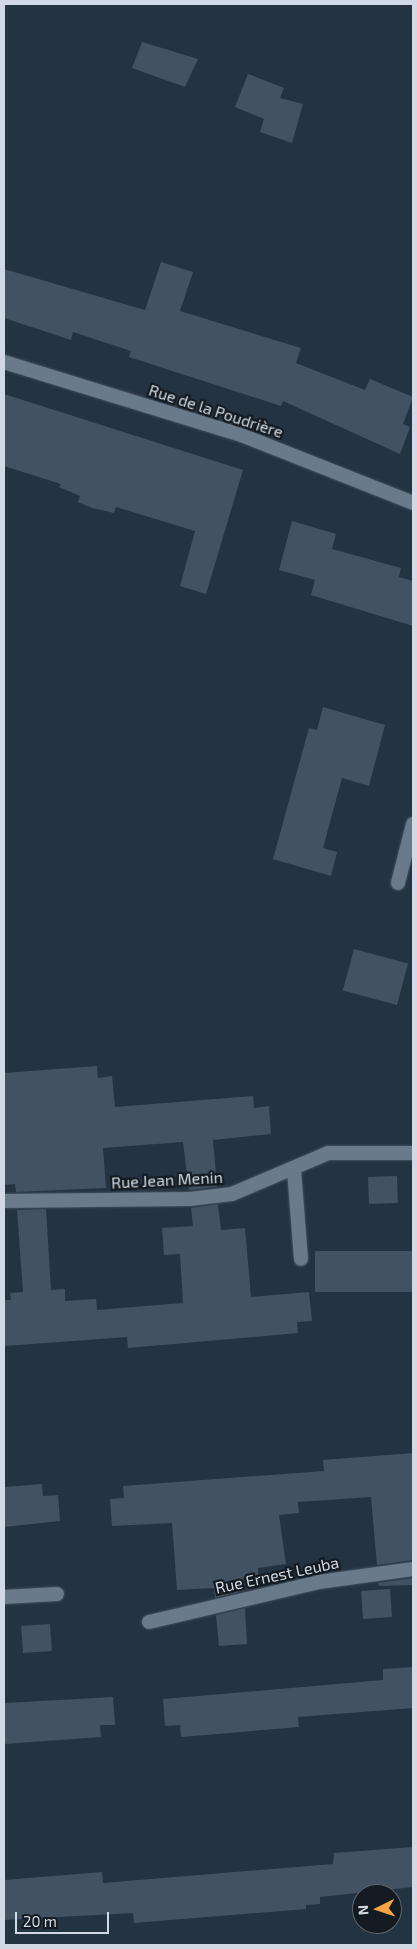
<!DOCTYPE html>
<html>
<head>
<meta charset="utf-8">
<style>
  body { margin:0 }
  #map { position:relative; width:417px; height:1949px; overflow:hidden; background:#243342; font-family:"Exo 2",sans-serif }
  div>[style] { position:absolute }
  .building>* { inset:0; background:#425262; transform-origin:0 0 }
  .roads { filter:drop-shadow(0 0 1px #44505d) drop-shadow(0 0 1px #44505d) }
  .minor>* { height:14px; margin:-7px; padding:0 7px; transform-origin:7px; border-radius:7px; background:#697a8b }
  span { translate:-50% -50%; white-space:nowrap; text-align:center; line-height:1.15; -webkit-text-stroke:4.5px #131a21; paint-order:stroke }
  .street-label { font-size:16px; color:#d1dae4 }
  .frame { position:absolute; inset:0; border:5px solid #d1dae4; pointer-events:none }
  .north { position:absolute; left:352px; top:1884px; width:50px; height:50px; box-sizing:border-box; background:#131a21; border:1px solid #5f676f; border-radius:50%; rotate:266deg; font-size:14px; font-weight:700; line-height:20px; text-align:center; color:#d1dae4 }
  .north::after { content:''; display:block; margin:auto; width:18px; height:22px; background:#f5a345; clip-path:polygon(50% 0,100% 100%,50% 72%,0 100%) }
  .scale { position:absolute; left:15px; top:1912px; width:94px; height:22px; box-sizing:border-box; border:2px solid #d1dae4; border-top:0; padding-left:6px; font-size:15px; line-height:18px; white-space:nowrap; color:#d1dae4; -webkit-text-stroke:4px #131a21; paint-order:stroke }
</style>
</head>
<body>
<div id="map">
  <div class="building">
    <i style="clip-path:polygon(142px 42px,198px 59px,185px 87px,132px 68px)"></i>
    <i style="clip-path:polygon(248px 74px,284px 88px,280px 98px,303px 104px,292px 143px,260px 132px,264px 119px,235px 107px)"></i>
    <i style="clip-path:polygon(161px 262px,193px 272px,180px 311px,301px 348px,296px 363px,365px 390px,370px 379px,413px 397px,403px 424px,410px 427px,400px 454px,283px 401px,281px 406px,129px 357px,131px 351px,73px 332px,71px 340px,4px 318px,4px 269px,145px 310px)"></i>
    <i style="clip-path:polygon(4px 394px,243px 470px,206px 594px,180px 586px,195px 531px,116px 507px,114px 513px,92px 508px,78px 502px,80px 496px,59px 487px,61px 484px,4px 466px)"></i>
    <i style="clip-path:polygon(292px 521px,336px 534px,332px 549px,401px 568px,399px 577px,413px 581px,413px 626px,311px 595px,315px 580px,279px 570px)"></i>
    <i style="clip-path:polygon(323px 707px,385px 725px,369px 786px,342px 778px,323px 848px,337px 852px,331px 876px,273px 859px,309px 728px,317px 730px)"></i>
    <i style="left:354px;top:949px;width:56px;height:43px;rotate:15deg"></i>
    <i style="clip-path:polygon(97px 1066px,98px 1078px,112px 1076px,115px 1107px,253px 1096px,254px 1108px,269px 1106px,271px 1134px,213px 1140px,217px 1187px,189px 1190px,183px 1142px,103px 1148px,106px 1188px,16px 1192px,15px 1184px,4px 1185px,4px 1073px)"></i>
    <i style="left:397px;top:1176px;width:27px;height:29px;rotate:88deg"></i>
    <i style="clip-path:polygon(218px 1204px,221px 1230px,245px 1228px,251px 1297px,309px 1292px,312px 1321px,297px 1322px,298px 1333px,128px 1348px,127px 1337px,4px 1346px,4px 1300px,11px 1300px,10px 1293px,23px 1292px,17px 1210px,46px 1209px,51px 1290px,65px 1289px,65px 1301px,96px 1299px,97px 1310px,183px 1303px,180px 1254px,164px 1255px,162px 1228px,193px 1226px,191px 1208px)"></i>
    <i style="left:413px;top:1251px;width:41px;height:98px;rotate:90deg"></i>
    <i style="clip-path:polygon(413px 1453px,413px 1560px,377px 1565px,371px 1497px,298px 1502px,299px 1513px,279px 1515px,286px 1564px,258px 1568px,258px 1577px,243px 1578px,244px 1591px,215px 1598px,214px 1588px,177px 1590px,172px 1523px,112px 1526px,110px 1499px,124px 1498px,123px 1486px,324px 1471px,323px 1460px)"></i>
    <i style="clip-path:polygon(42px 1484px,43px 1496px,58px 1495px,60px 1521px,4px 1527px,4px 1487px)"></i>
    <i style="clip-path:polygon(413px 1578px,413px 1585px,379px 1586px,378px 1583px)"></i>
    <i style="left:390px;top:1589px;width:28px;height:29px;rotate:86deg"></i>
    <i style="clip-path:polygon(245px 1608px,247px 1644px,219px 1646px,216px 1615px)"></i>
    <i style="left:50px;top:1624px;width:27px;height:29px;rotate:86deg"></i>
    <i style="clip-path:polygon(413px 1667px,413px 1708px,298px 1717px,299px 1727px,181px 1737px,180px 1725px,165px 1726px,163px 1699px,383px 1680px,383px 1669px)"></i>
    <i style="clip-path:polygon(113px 1697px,115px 1725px,100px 1725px,101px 1737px,4px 1744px,4px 1703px)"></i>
    <i style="clip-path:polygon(413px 1847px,413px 1887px,320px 1897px,320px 1904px,306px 1905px,306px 1909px,134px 1923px,133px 1913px,4px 1920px,4px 1880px,102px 1872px,103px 1883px,333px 1864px,334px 1853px)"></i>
  </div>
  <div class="roads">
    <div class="minor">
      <i style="left:4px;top:362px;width:251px;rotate:17.1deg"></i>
      <i style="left:244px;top:436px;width:182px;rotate:21.6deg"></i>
      <i style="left:398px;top:883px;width:61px;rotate:-75.7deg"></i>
      <i style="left:294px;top:1170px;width:89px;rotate:85.5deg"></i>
      <i style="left:4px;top:1201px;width:186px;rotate:-0.6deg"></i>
      <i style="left:190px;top:1199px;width:42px;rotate:-6.8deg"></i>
      <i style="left:232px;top:1194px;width:104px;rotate:-23.1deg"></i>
      <i style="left:328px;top:1153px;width:85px"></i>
      <i style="left:4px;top:1597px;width:53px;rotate:-3.2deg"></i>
      <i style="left:149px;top:1622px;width:175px;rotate:-13.2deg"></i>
      <i style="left:319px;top:1582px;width:95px;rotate:-7.9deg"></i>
    </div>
  </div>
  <div class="street-label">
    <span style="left:216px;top:411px;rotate:18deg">Rue de la Poudrière</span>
    <span style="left:167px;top:1180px;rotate:-3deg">Rue Jean Menin</span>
    <span style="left:277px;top:1575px;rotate:-12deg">Rue Ernest Leuba</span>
  </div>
  <div class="frame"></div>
  <div class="north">N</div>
  <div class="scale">20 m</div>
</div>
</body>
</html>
